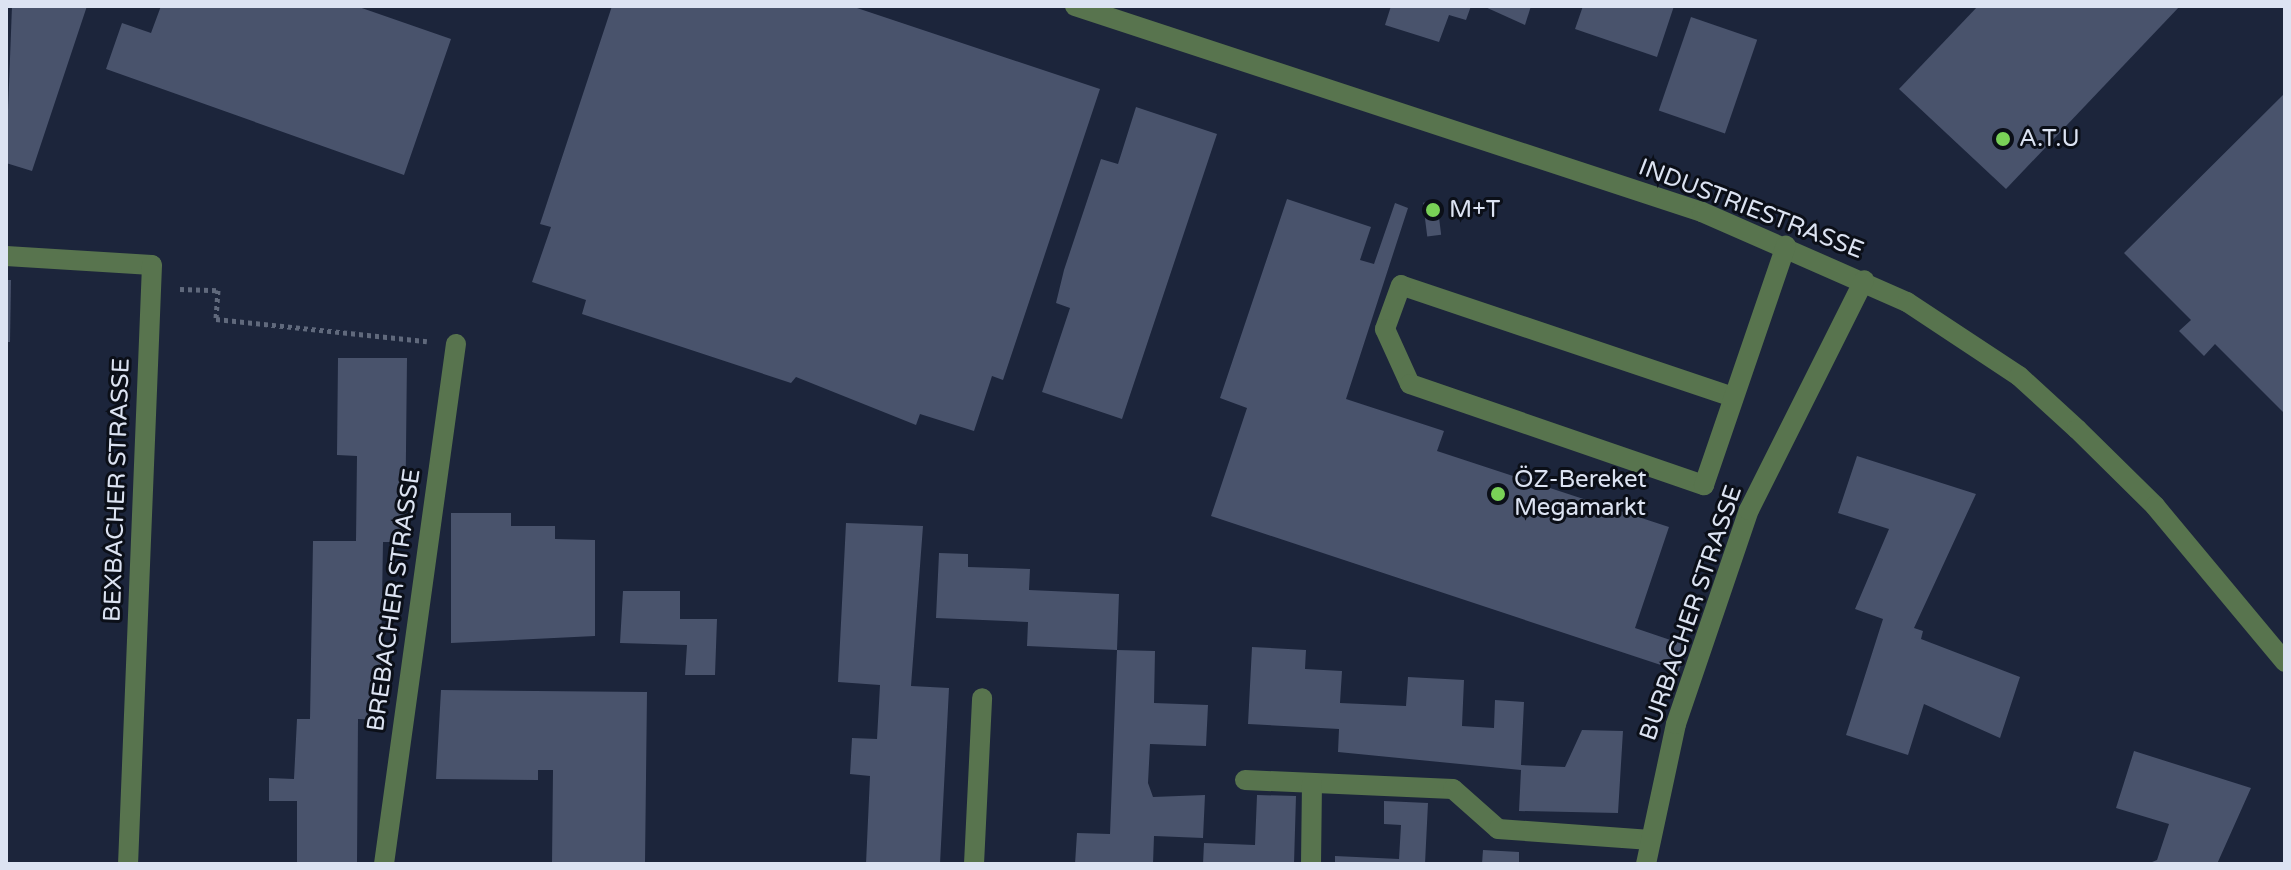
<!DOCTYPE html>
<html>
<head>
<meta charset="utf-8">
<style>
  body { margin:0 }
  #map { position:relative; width:2291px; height:870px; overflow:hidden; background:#1c253b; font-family:"Varela Round",sans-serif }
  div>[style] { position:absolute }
  .building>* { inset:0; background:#49536c; transform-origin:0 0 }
  .path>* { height:5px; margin-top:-2.5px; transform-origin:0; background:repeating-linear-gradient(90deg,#60697c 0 4px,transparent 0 8px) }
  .minor>* { height:20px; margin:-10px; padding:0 10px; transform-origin:10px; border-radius:10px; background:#58744e }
  .dots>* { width:22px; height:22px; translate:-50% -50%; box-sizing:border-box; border:4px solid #0b0f18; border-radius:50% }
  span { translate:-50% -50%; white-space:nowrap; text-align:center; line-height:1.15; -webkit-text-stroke:6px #0b0f18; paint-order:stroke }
  .poi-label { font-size:24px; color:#dce3f2 }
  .left { translate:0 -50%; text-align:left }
  .street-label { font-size:24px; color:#dce3f2 }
  .frame { position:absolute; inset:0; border:8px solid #dce3f2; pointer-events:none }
</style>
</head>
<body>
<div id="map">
  <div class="building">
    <i style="clip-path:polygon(12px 6px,87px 6px,32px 171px,6px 163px)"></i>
    <i style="clip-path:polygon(161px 6px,356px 6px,451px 39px,404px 175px,106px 69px,122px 23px,151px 33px)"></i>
    <i style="clip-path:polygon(612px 6px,851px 6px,1100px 89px,1003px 380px,992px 376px,974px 431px,920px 414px,916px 425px,796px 377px,791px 383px,582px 314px,586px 300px,532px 282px,551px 227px,540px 224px)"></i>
    <i style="clip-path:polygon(1391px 6px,1471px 6px,1466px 20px,1449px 15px,1439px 42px,1385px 25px)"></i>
    <i style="clip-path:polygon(1483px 6px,1531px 6px,1525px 25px)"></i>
    <i style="clip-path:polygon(1583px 6px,1674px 6px,1657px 57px,1575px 29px)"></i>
    <i style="clip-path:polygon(1978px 6px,2180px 6px,2006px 189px,1899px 89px)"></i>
    <i style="left:1691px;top:17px;width:70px;height:99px;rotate:19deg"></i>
    <i style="clip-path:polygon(2285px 93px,2285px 414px,2215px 344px,2204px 356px,2179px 331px,2191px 320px,2124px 253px)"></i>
    <i style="clip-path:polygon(1136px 107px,1217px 134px,1122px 419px,1042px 392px,1070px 308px,1056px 303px,1064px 270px,1101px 159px,1118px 164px)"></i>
    <i style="clip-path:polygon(1287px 199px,1371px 227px,1360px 260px,1374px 264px,1395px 203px,1408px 208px,1346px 399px,1444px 431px,1437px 451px,1669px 527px,1635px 628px,1688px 646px,1679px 671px,1211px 516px,1247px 408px,1220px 398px)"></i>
    <i style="left:1437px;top:201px;width:34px;height:14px;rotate:83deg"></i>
    <i style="clip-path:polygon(6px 280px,11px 280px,10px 342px,6px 342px)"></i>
    <i style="clip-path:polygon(338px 358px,407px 358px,405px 542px,383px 542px,380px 720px,358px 719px,357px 864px,297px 864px,297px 801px,269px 801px,269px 778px,294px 779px,297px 719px,310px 719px,313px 541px,356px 541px,357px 456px,337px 455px)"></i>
    <i style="clip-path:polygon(1857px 456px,1976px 494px,1914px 628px,1923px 631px,1921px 639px,2020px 677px,2000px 738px,1924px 704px,1908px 755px,1846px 735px,1883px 619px,1855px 609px,1889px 529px,1838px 513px)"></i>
    <i style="clip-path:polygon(451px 513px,511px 513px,511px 526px,555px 526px,555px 539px,595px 540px,595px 636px,451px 643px)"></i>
    <i style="clip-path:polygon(846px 523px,923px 526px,911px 686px,949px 688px,940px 864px,866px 864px,870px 776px,850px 774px,852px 738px,877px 739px,880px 685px,838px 682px)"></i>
    <i style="clip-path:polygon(939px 553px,968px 554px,968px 567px,1030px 569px,1029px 590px,1119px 594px,1117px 650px,1027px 646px,1028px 622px,936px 618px)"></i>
    <i style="clip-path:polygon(623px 591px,680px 591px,680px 619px,717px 619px,715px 675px,685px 675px,687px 645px,620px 643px)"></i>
    <i style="clip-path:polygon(1252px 647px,1306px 650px,1305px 669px,1342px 671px,1340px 703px,1406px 706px,1408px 677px,1464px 680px,1462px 726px,1494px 728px,1495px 700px,1524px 702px,1521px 765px,1565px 767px,1582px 730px,1623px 731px,1618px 813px,1519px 811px,1521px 770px,1338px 752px,1339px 729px,1248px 724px)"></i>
    <i style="clip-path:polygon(1117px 650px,1155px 651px,1154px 703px,1208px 705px,1206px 746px,1150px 744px,1148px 783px,1153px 797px,1205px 795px,1203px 838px,1154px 836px,1153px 864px,1075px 864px,1077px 833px,1110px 834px)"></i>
    <i style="clip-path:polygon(441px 690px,647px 692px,645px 864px,552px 864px,553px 770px,538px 770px,538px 780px,436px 779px)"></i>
    <i style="clip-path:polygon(2134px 751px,2251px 788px,2217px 864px,2147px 864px,2157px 860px,2169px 824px,2116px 808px)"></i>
    <i style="clip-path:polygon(1257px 795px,1296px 796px,1294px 864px,1203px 864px,1204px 843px,1255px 845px)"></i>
    <i style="clip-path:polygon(1384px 801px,1428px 803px,1425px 864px,1335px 864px,1335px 856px,1399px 859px,1401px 825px,1384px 824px)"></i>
    <i style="clip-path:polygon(1483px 850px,1519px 852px,1519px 864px,1482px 864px)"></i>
  </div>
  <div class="path">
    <i style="left:180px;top:289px;width:38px;rotate:2deg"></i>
    <i style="left:218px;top:290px;width:29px;rotate:94deg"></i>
    <i style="left:216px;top:319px;width:212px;rotate:6deg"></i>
  </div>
  <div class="minor">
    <i style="left:1075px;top:6px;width:660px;rotate:18.19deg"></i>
    <i style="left:1702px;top:212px;width:224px;rotate:23.7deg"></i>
    <i style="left:1907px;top:302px;width:134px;rotate:33.5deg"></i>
    <i style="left:2019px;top:376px;width:79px;rotate:42.4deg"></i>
    <i style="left:2077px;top:429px;width:110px;rotate:44.6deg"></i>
    <i style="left:2155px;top:506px;width:203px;rotate:50.2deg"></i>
    <i style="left:6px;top:256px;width:146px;rotate:3.5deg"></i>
    <i style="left:152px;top:265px;width:599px;rotate:92.29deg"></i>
    <i style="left:1733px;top:397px;width:350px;rotate:-161.4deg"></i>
    <i style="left:1401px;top:285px;width:47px;rotate:110deg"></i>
    <i style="left:1385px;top:329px;width:60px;rotate:65.6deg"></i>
    <i style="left:1410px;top:384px;width:311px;rotate:19deg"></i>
    <i style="left:1704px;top:485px;width:253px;rotate:-71.1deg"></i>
    <i style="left:1245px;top:780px;width:208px;rotate:2.5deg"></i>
    <i style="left:1453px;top:789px;width:60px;rotate:41.6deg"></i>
    <i style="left:1498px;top:829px;width:153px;rotate:4.1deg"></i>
    <i style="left:384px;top:864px;width:525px;rotate:-82.12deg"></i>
    <i style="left:974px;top:864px;width:166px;rotate:-87.2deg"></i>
    <i style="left:1311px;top:864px;width:80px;rotate:-89.3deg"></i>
    <i style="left:1646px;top:864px;width:143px;rotate:-77.9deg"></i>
    <i style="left:1676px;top:724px;width:226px;rotate:-71.2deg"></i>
    <i style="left:1749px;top:510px;width:257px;rotate:-63.4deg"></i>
  </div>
  <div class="dots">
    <i style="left:2003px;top:139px;background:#79d157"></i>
    <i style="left:1433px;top:210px;background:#79d157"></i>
    <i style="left:1498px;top:494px;background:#79d157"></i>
  </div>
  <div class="poi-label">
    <span class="left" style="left:2019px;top:139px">A.T.U</span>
    <span class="left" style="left:1449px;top:210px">M+T</span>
    <span class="left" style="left:1514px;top:494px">ÖZ-Bereket<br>Megamarkt</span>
  </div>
  <div class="street-label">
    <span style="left:1751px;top:209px;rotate:21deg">INDUSTRIESTRASSE</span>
    <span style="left:117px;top:490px;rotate:-88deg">BEXBACHER STRASSE</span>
    <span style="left:394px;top:600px;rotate:-82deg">BREBACHER STRASSE</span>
    <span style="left:1691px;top:613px;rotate:-71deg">BURBACHER STRASSE</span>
  </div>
  <div class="frame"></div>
</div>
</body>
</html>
